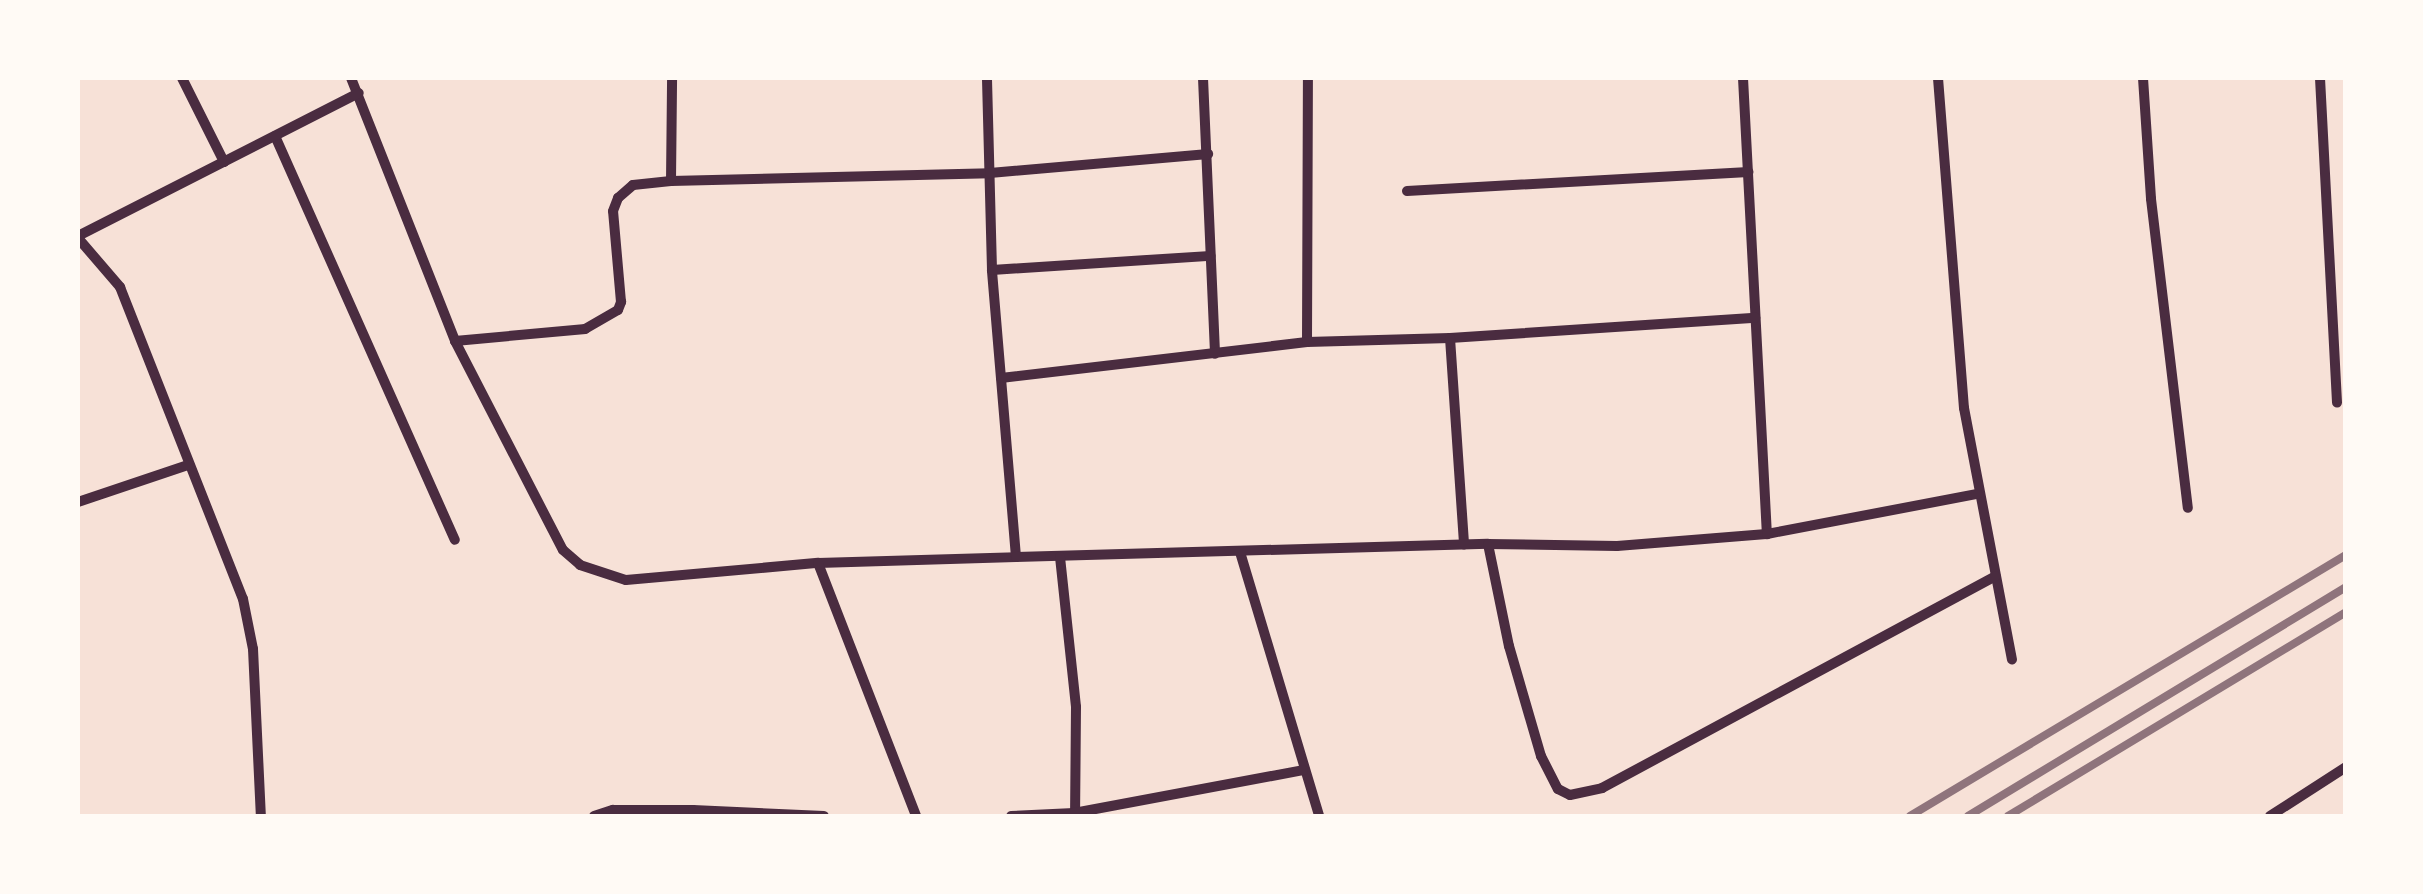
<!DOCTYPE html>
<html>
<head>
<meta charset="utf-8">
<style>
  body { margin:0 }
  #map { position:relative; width:2423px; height:894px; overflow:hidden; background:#f7e1d7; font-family:"Golos Text",sans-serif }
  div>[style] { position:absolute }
  .minor>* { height:10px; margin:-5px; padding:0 5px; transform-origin:5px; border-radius:5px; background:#4a2c40 }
  .rail>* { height:8px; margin:-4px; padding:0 4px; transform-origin:4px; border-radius:4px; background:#8f747c }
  span { translate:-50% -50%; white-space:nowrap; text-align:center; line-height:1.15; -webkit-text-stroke:10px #fffaf5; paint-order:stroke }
  .frame { position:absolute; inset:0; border:80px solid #fffaf5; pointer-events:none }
</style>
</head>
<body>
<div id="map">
  <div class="minor">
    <i style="left:182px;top:78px;width:94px;rotate:63.4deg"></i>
    <i style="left:351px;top:78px;width:283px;rotate:68.4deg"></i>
    <i style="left:455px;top:341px;width:235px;rotate:62.7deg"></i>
    <i style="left:563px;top:550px;width:23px;rotate:41deg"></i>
    <i style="left:580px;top:565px;width:48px;rotate:18.1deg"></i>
    <i style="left:626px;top:580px;width:193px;rotate:-5.1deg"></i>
    <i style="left:818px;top:563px;width:198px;rotate:-1.7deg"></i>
    <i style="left:1016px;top:557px;width:288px;rotate:-94.8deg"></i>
    <i style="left:992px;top:270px;width:192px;rotate:-91.5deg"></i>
    <i style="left:1203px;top:78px;width:276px;rotate:87.5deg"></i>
    <i style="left:1743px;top:78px;width:457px;rotate:87deg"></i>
    <i style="left:1938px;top:78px;width:331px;rotate:85.5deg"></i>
    <i style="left:1964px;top:408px;width:256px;rotate:79.2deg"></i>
    <i style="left:2143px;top:78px;width:121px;rotate:86.2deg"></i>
    <i style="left:2151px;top:199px;width:311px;rotate:83.2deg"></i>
    <i style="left:2320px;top:78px;width:325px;rotate:87deg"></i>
    <i style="left:275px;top:136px;width:442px;rotate:66deg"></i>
    <i style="left:671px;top:181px;width:319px;rotate:-1.4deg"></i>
    <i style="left:990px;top:173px;width:219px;rotate:-5deg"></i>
    <i style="left:1407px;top:191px;width:342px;rotate:-3.2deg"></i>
    <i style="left:78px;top:236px;width:315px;rotate:-27deg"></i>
    <i style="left:78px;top:238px;width:65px;rotate:49.4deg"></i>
    <i style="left:120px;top:287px;width:335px;rotate:68.5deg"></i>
    <i style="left:243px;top:599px;width:51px;rotate:78.7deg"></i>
    <i style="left:253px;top:649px;width:167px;rotate:87.3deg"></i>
    <i style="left:992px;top:270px;width:219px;rotate:-3.7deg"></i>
    <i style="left:1450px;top:338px;width:306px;rotate:-3.8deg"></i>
    <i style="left:455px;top:341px;width:131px;rotate:-5.3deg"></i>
    <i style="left:585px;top:329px;width:38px;rotate:-30deg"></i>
    <i style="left:618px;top:310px;width:9px;rotate:-69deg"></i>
    <i style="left:621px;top:302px;width:91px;rotate:-95deg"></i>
    <i style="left:613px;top:211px;width:14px;rotate:-69deg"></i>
    <i style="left:618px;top:198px;width:20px;rotate:-41deg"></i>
    <i style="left:633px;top:185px;width:38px;rotate:-6deg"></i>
    <i style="left:671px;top:181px;width:103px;rotate:-89.4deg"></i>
    <i style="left:1307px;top:342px;width:264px;rotate:-89.8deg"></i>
    <i style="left:1001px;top:378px;width:308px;rotate:-6.7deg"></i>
    <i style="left:1307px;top:342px;width:143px;rotate:-1.6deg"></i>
    <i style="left:1450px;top:338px;width:207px;rotate:86.1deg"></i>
    <i style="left:78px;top:502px;width:116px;rotate:-18.6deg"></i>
    <i style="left:1488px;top:544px;width:104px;rotate:78.4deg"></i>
    <i style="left:1509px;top:646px;width:115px;rotate:73.8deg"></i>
    <i style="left:1541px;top:756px;width:37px;rotate:63deg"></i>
    <i style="left:1558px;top:789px;width:13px;rotate:27deg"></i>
    <i style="left:1570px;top:795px;width:33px;rotate:-12deg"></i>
    <i style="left:1602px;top:788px;width:447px;rotate:-28.3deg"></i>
    <i style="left:1240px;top:552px;width:276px;rotate:73.3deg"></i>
    <i style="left:1016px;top:557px;width:472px;rotate:-1.6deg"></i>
    <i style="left:1488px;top:544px;width:129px;rotate:0.9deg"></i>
    <i style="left:1617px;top:546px;width:150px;rotate:-4.6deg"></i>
    <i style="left:1767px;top:534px;width:214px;rotate:-10.8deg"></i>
    <i style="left:1060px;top:557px;width:151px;rotate:83.9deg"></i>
    <i style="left:1076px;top:707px;width:109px;rotate:90.5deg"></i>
    <i style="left:818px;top:563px;width:271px;rotate:68.8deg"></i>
    <i style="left:594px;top:816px;width:20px;rotate:-18deg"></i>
    <i style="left:613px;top:810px;width:80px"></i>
    <i style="left:693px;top:810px;width:131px;rotate:2.6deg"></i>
    <i style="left:1011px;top:816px;width:63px;rotate:-2.7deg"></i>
    <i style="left:1074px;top:813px;width:233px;rotate:-10.6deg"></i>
    <i style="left:2270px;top:816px;width:90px;rotate:-32.8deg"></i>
  </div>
  <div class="rail">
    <i style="left:1910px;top:816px;width:508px;rotate:-30.91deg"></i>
    <i style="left:1968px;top:816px;width:442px;rotate:-31.2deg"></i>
    <i style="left:2008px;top:816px;width:395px;rotate:-31.1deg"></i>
  </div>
  <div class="frame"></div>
</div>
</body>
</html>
